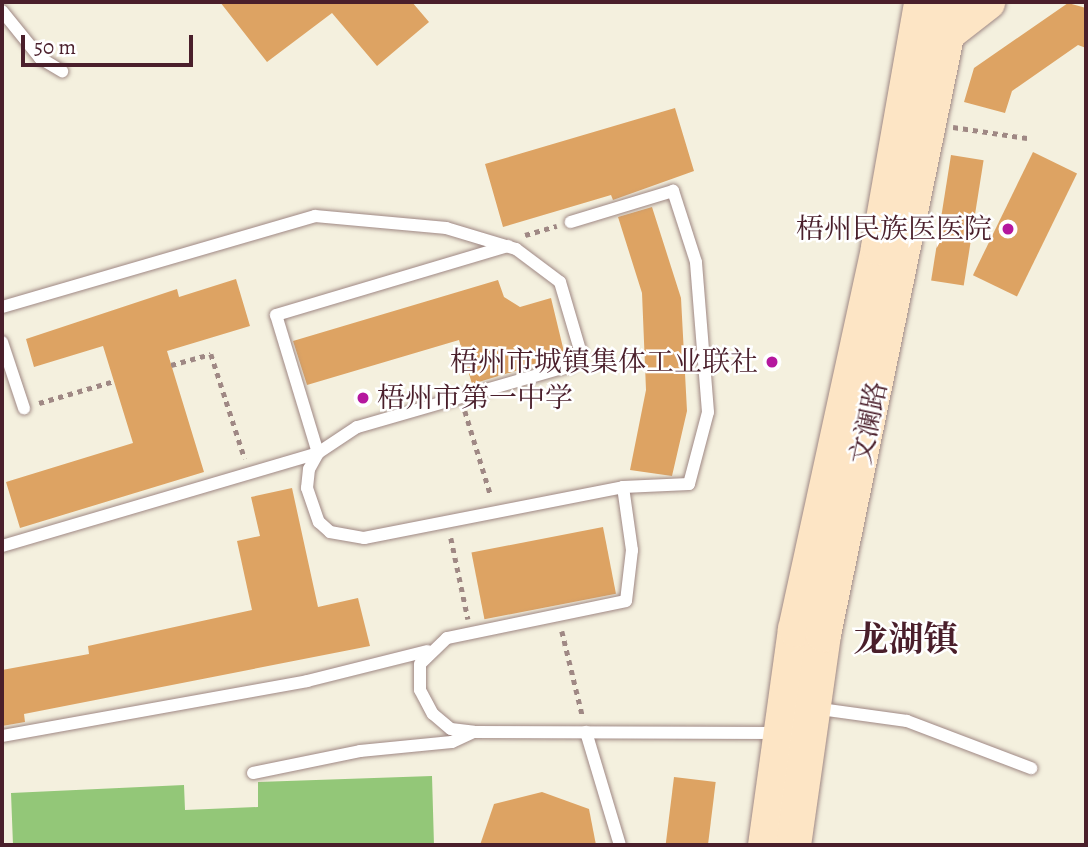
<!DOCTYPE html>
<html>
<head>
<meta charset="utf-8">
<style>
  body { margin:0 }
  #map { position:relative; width:1088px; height:847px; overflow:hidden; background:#f4f0de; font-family:Alegreya,"Noto Serif SC",serif }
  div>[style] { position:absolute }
  .green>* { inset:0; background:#93c778 }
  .building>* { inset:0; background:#dda363; transform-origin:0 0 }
  .path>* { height:4.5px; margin-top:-2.25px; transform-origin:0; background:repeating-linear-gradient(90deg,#9f8884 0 5px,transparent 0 10px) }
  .roads { filter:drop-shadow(0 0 2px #9f8884) drop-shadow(0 0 2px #9f8884) }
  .lane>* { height:12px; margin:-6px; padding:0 6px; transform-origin:6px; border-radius:6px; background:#fff }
  .secondary>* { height:35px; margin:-17.5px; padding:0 17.5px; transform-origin:17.5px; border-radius:17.5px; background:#fde5c5 }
  .dots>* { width:19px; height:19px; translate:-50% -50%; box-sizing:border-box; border:4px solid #fff; border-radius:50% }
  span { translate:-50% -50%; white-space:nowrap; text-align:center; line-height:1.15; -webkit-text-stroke:5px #fff; paint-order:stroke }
  .poi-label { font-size:28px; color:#4a1f2b }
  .right { translate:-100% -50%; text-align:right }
  .left { translate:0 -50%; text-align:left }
  .street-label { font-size:28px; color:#4a1f2b }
  .district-label { font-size:35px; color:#4a1f2b; font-weight:700 }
  .frame { position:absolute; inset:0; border:4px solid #4a1f2b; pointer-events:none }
  .scale { position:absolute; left:21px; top:35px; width:172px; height:32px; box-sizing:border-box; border:4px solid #4a1f2b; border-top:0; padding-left:9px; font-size:21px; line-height:24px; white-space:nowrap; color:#4a1f2b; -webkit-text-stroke:5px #fff; paint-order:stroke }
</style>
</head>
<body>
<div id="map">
  <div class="green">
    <i style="clip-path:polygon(432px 776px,434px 845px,13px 845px,11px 793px,184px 785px,185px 810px,258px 807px,258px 782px)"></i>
  </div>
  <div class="building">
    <i style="clip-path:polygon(220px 2px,412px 2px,429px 22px,377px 66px,332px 13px,267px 62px)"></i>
    <i style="clip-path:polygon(1068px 3px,1086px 8px,1086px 48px,1078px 45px,1012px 91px,1005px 113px,964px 102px,974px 68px)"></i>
    <i style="clip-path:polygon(675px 108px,694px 171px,613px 200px,611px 195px,503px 227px,485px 164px)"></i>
    <i style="left:1033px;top:152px;width:49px;height:137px;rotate:26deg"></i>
    <i style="left:951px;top:155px;width:33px;height:127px;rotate:9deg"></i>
    <i style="clip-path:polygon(652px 207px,681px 298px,687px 411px,672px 476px,630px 470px,646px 390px,642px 293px,618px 217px)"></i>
    <i style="clip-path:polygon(236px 279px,250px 326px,167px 351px,204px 472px,20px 528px,6px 482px,133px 443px,103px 346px,34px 367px,26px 339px,177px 289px,179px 297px)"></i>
    <i style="clip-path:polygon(498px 280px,504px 297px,520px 307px,551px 298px,565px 356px,472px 384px,459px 340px,307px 385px,293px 341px)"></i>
    <i style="clip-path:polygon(292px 488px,318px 607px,358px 598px,370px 646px,24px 714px,25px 722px,2px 726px,2px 670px,89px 654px,88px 646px,252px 610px,237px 541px,260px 536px,251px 497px)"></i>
    <i style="left:603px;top:527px;width:68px;height:134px;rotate:79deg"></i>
    <i style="left:674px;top:777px;width:42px;height:68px;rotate:7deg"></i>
    <i style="clip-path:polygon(542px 792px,589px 809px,596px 845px,480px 845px,494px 804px)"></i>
  </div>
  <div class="path">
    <i style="left:953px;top:127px;width:75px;rotate:8.5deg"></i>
    <i style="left:525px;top:235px;width:33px;rotate:-16deg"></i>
    <i style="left:171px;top:365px;width:41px;rotate:-15.4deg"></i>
    <i style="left:211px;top:354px;width:110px;rotate:72.1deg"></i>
    <i style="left:39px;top:403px;width:78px;rotate:-16.3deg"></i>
    <i style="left:465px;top:411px;width:89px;rotate:73deg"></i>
    <i style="left:451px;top:538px;width:83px;rotate:78.1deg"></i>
    <i style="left:562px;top:631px;width:89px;rotate:76.4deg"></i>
  </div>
  <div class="roads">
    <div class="lane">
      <i style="left:2px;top:11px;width:60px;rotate:51deg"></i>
      <i style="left:40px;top:58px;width:26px;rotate:31deg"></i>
      <i style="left:2px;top:307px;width:326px;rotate:-16.2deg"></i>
      <i style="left:315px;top:216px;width:132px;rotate:5.2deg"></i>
      <i style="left:446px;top:228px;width:73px;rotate:16.7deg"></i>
      <i style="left:516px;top:249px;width:55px;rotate:36.9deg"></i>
      <i style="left:560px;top:282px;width:71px;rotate:73.6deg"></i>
      <i style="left:580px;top:350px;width:19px;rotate:125deg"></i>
      <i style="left:569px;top:366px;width:221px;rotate:163.9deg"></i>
      <i style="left:357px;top:427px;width:47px;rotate:146.3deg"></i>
      <i style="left:318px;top:453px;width:18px;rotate:119deg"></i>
      <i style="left:309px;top:469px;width:19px;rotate:96deg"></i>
      <i style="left:307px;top:488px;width:36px;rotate:71deg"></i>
      <i style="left:319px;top:522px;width:15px;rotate:42deg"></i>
      <i style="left:330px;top:532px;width:35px;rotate:10deg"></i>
      <i style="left:364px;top:538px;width:264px;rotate:-11.1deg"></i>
      <i style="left:623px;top:487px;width:66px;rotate:-2.6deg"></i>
      <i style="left:689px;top:484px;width:74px;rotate:-75.2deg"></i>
      <i style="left:708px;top:412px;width:150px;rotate:-94.6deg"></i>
      <i style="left:696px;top:262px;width:75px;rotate:-107.9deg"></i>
      <i style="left:673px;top:191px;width:107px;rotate:163.1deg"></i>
      <i style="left:2px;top:342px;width:70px;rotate:71.6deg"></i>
      <i style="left:623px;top:487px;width:64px;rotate:81.9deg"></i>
      <i style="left:632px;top:550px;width:51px;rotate:96.7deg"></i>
      <i style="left:626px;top:601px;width:183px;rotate:168.3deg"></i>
      <i style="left:447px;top:638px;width:37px;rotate:136deg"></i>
      <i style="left:420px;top:664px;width:26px;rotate:90deg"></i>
      <i style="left:420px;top:690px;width:27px;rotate:62deg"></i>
      <i style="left:433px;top:714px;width:23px;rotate:40deg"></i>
      <i style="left:451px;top:729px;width:23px;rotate:7deg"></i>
      <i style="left:474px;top:732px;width:303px;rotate:0.2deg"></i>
      <i style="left:2px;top:546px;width:329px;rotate:-16.4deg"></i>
      <i style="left:318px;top:453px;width:144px;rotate:-106.9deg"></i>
      <i style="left:276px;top:315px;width:242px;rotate:-16.6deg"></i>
      <i style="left:813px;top:708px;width:95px;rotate:7.9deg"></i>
      <i style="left:907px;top:721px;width:133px;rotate:20.8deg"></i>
      <i style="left:586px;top:732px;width:118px;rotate:73.3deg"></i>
      <i style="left:2px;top:736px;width:310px;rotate:-10.2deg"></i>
      <i style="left:307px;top:681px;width:124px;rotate:-14deg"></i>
      <i style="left:253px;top:773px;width:109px;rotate:-11.6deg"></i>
      <i style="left:360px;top:751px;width:92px;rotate:-5.6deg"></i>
      <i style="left:452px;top:742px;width:23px;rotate:-25deg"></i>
    </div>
    <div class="secondary">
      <i style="left:951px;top:30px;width:46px;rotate:-37.9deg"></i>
      <i style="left:765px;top:845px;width:218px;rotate:-82.1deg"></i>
      <i style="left:795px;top:629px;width:391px;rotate:-77.7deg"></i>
      <i style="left:878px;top:247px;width:249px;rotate:-80deg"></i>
      <i style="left:793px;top:845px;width:213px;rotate:-81.9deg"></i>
      <i style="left:823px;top:634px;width:645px;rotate:-78.38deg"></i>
    </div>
  </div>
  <div class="dots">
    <i style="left:1008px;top:229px;background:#b5179e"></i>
    <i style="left:772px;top:362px;background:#b5179e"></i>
    <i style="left:363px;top:398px;background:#b5179e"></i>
  </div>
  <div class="poi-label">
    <span class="right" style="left:992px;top:229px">梧州民族医医院</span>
    <span class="right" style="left:758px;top:362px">梧州市城镇集体工业联社</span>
    <span class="left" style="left:377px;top:398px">梧州市第一中学</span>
  </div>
  <div class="street-label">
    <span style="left:869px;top:423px;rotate:-78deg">文澜路</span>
  </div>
  <div class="district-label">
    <span style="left:906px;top:639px">龙湖镇</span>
  </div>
  <div class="frame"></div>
  <div class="scale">50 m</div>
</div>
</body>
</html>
